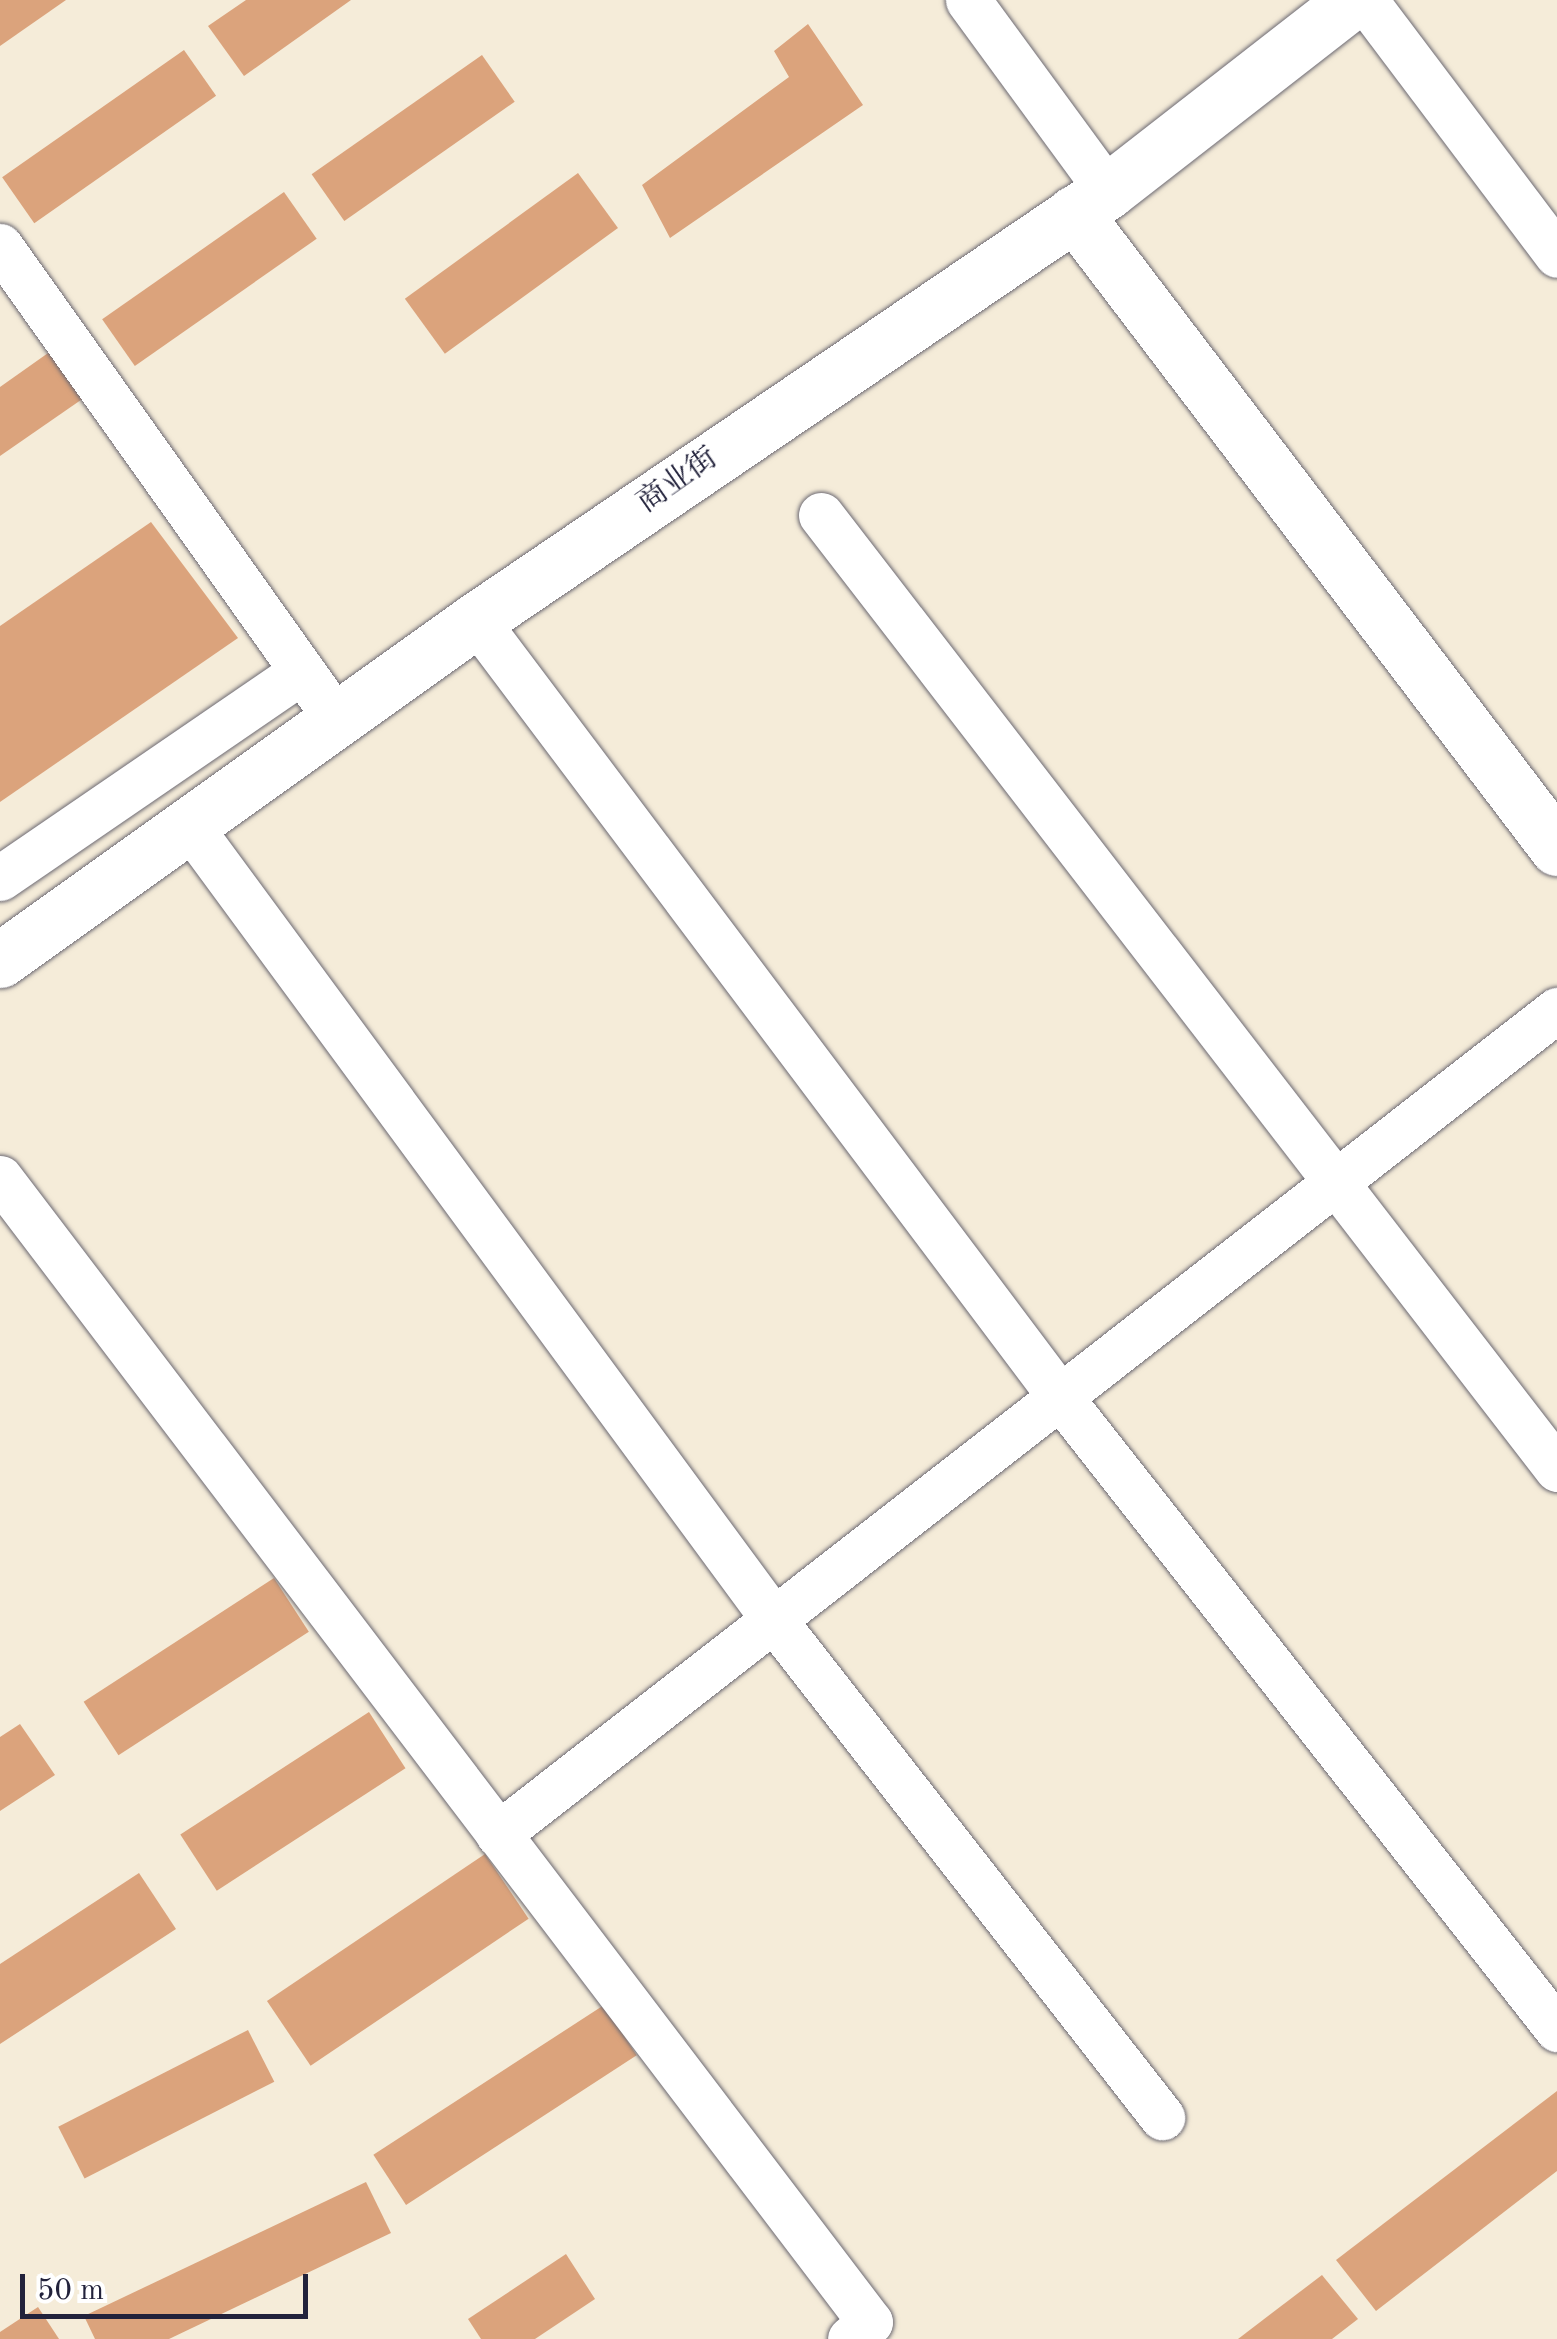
<!DOCTYPE html>
<html>
<head>
<meta charset="utf-8">
<style>
  body { margin:0 }
  #map { position:relative; width:1557px; height:2339px; overflow:hidden; background:#f5ecd9; font-family:"Old Standard TT","Noto Serif SC",serif }
  div>[style] { position:absolute }
  .building>* { inset:0; background:#dba37c; transform-origin:0 0 }
  .roads { filter:drop-shadow(0 0 2px #6c6972) drop-shadow(0 0 2px #6c6972) }
  .street>* { height:45px; margin:-22.5px; padding:0 22.5px; transform-origin:22.5px; border-radius:22.5px; background:#fff }
  .secondary>* { height:55px; margin:-27.5px; padding:0 27.5px; transform-origin:27.5px; border-radius:27.5px; background:#fff }
  span { translate:-50% -50%; white-space:nowrap; text-align:center; line-height:1.15; -webkit-text-stroke:10px #fff; paint-order:stroke }
  .street-label { font-size:30px; color:#22223b }
  .scale { position:absolute; left:20px; top:2274px; width:288px; height:45px; box-sizing:border-box; border:5px solid #22223b; border-top:0; padding-left:12px; font-size:30px; line-height:35px; white-space:nowrap; color:#22223b; -webkit-text-stroke:8px #fff; paint-order:stroke }
</style>
</head>
<body>
<div id="map">
  <div class="building">
    <i style="clip-path:polygon(0 0,66px 0,0 46px)"></i>
    <i style="clip-path:polygon(246px 0,351px 0,244px 76px,208px 26px)"></i>
    <i style="clip-path:polygon(808px 24px,863px 105px,670px 238px,642px 185px,789px 77px,774px 51px)"></i>
    <i style="left:184px;top:50px;width:56px;height:222px;rotate:55deg"></i>
    <i style="left:482px;top:55px;width:57px;height:208px;rotate:55deg"></i>
    <i style="left:578px;top:173px;width:68px;height:214px;rotate:54deg"></i>
    <i style="left:284px;top:192px;width:57px;height:222px;rotate:55deg"></i>
    <i style="clip-path:polygon(58px 346px,91px 393px,0 456px,0 387px)"></i>
    <i style="clip-path:polygon(151px 522px,238px 638px,0 802px,0 626px)"></i>
    <i style="left:274px;top:1578px;width:64px;height:227px;rotate:57deg"></i>
    <i style="left:369px;top:1712px;width:67px;height:225px;rotate:57deg"></i>
    <i style="clip-path:polygon(20px 1724px,55px 1775px,0 1811px,0 1737px)"></i>
    <i style="left:485px;top:1854px;width:78px;height:263px;rotate:56deg"></i>
    <i style="clip-path:polygon(139px 1873px,176px 1929px,0 2044px,0 1964px)"></i>
    <i style="left:604px;top:2005px;width:60px;height:275px;rotate:57deg"></i>
    <i style="left:248px;top:2030px;width:58px;height:213px;rotate:63deg"></i>
    <i style="clip-path:polygon(1557px 2091px,1557px 2171px,1376px 2311px,1336px 2260px)"></i>
    <i style="clip-path:polygon(366px 2182px,391px 2233px,169px 2339px,95px 2339px,84px 2316px)"></i>
    <i style="clip-path:polygon(566px 2254px,595px 2299px,535px 2339px,481px 2339px,468px 2319px)"></i>
    <i style="clip-path:polygon(1322px 2275px,1358px 2319px,1332px 2339px,1238px 2339px)"></i>
    <i style="clip-path:polygon(38px 2307px,59px 2339px,0 2339px,0 2332px)"></i>
  </div>
  <div class="roads">
    <div class="street">
      <i style="left:968px;top:0;width:237px;rotate:53.8deg"></i>
      <i style="left:1365px;top:0;width:319px;rotate:53deg"></i>
      <i style="left:0;top:246px;width:582px;rotate:54.59deg"></i>
      <i style="left:821px;top:515px;width:1205px;rotate:52.35deg"></i>
      <i style="left:476px;top:620px;width:973px;rotate:53.06deg"></i>
      <i style="left:1061px;top:1398px;width:803px;rotate:51.83deg"></i>
      <i style="left:189px;top:825px;width:987px;rotate:53.65deg"></i>
      <i style="left:774px;top:1620px;width:631px;rotate:52.02deg"></i>
      <i style="left:0;top:878px;width:366px;rotate:-34.4deg"></i>
      <i style="left:0;top:1178px;width:1437px;rotate:52.75deg"></i>
      <i style="left:870px;top:2322px;width:26px;rotate:140deg"></i>
      <i style="left:498px;top:1834px;width:1342px;rotate:-37.89deg"></i>
    </div>
    <div class="secondary">
      <i style="left:1074px;top:213px;width:798px;rotate:52.74deg"></i>
      <i style="left:0;top:960px;width:585px;rotate:-35.54deg"></i>
      <i style="left:476px;top:620px;width:764px;rotate:-34.17deg"></i>
      <i style="left:1108px;top:191px;width:311px;rotate:-37.9deg"></i>
    </div>
  </div>
  <div class="street-label">
    <span style="left:678px;top:481px;rotate:-35deg">商业街</span>
  </div>
  <div class="scale">50 m</div>
</div>
</body>
</html>
